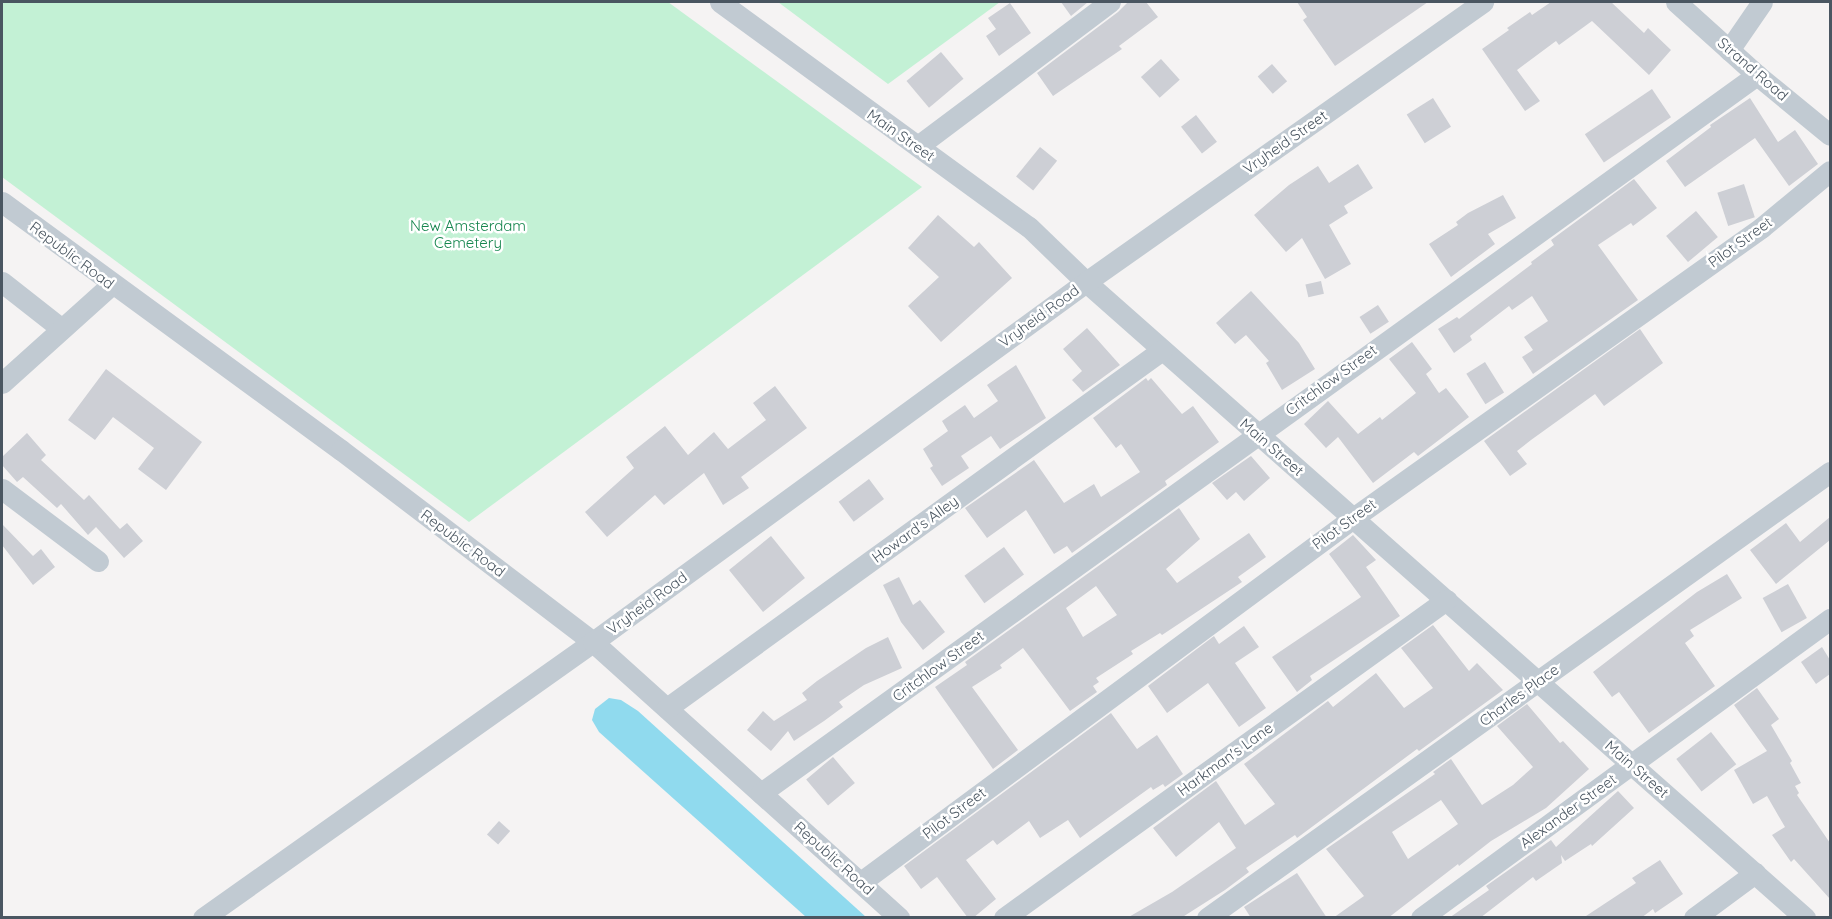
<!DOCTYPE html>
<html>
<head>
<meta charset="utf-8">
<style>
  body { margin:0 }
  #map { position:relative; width:1832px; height:919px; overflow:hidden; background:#f5f3f3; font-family:Quicksand,sans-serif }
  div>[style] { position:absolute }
  .green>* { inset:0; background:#c3f1d5 }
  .water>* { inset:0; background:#90daee }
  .building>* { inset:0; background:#cdcfd5; transform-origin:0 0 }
  .minor>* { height:21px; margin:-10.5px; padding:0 10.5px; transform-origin:10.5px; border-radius:10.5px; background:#c1cad2 }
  span { translate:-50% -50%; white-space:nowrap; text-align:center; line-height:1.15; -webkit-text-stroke:5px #fff; paint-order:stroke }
  .street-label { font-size:15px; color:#4a5661 }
  .park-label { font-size:15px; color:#17864f }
  .frame { position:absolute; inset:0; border:3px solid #4a5661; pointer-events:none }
</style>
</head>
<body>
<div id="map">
  <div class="green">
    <i style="clip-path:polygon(2px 2px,668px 2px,922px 187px,469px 522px,2px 177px)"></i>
    <i style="clip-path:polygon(778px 2px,1000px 2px,888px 84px)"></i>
  </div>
  <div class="water">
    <i style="clip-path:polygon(609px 698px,621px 700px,638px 711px,866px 917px,806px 917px,599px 732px,592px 720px,595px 709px)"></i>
  </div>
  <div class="building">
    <i style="clip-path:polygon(1061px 2px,1088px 2px,1071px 16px)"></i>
    <i style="clip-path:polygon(1128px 2px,1146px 2px,1158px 17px,1119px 46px,1122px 49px,1053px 96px,1037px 73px,1118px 12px)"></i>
    <i style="clip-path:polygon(1297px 2px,1428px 2px,1335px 66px,1303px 20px,1307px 17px)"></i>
    <i style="clip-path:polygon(1551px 2px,1611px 2px,1644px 33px,1648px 28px,1671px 50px,1649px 75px,1592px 21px,1559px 45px,1556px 41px,1517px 70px,1540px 101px,1525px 111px,1482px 49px,1509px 30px,1507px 28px,1530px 12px,1532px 15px)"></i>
    <i style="clip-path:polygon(1010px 3px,1031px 33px,999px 56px,986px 36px,996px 29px,988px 18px)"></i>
    <i style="left:941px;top:52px;width:35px;height:45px;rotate:50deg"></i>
    <i style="left:1161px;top:59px;width:28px;height:27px;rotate:48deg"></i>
    <i style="left:1272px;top:64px;width:23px;height:19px;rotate:49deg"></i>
    <i style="left:1652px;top:89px;width:34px;height:81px;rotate:56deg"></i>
    <i style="left:1433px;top:98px;width:34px;height:31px;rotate:58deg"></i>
    <i style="clip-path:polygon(1750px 98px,1778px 142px,1795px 130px,1818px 164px,1789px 186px,1755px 138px,1685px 187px,1666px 161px,1711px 127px,1710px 125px)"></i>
    <i style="left:1196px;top:115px;width:34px;height:19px;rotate:52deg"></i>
    <i style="left:1040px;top:147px;width:22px;height:38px;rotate:39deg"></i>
    <i style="clip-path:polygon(1358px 164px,1373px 188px,1344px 206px,1348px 213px,1329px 225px,1351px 264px,1325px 279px,1302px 238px,1286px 252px,1254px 215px,1289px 185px,1318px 166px,1329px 183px)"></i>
    <i style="clip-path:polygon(1634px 179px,1657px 208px,1633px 226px,1631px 223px,1598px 245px,1638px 300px,1533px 374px,1522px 357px,1533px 350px,1524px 337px,1548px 321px,1532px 296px,1512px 310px,1509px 306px,1470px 336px,1472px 340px,1454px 353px,1438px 329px,1457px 317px,1459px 319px,1532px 264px,1531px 262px,1554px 245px,1551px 240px)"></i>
    <i style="left:1744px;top:184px;width:35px;height:28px;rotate:72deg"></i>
    <i style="clip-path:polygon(1503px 195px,1516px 218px,1488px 234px,1495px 244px,1451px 277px,1429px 244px,1458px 225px,1456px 222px,1468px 213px)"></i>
    <i style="left:1696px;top:211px;width:34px;height:39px;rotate:50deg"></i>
    <i style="clip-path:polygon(938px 215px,974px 247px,979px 242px,1012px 278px,941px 342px,908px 306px,939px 277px,908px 248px)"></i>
    <i style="left:1321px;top:281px;width:13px;height:16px;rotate:77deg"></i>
    <i style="clip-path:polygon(1251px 291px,1299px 343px,1315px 369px,1282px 390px,1266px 363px,1269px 361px,1246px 335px,1235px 344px,1216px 323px)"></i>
    <i style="left:1378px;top:305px;width:20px;height:22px;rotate:57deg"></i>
    <i style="clip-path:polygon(1087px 328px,1120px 365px,1083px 392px,1072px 380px,1082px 371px,1063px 349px)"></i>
    <i style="clip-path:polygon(1640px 329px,1663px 363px,1604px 406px,1595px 394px,1531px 440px,1517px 451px,1527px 464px,1510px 476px,1484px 441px)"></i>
    <i style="clip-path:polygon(1412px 342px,1432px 369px,1426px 374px,1439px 393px,1446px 388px,1469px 417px,1418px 456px,1414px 452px,1373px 483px,1338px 437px,1326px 448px,1304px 424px,1328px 401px,1358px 434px,1380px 417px,1382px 420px,1416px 393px,1389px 359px)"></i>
    <i style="left:1485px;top:362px;width:36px;height:22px;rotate:58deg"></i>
    <i style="clip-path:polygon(1016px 365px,1046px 418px,1000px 449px,991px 436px,961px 456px,969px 468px,942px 486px,930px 468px,933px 466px,923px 449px,948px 431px,942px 421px,965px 405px,974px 418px,998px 401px,987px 385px)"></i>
    <i style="clip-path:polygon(106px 369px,202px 442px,166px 490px,138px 469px,154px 448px,113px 417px,95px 440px,68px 420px)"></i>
    <i style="clip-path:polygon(1146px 378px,1148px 381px,1151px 378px,1182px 414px,1193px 406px,1219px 442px,1165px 481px,1167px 485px,1072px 553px,1067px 546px,1054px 554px,1026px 510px,987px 538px,965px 508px,1034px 460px,1064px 503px,1094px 484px,1101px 497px,1140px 472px,1121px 444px,1116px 448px,1093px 418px)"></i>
    <i style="clip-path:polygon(775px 386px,807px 428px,741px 477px,749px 488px,723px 505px,704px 473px,664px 505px,655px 495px,607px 537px,585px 512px,634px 468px,626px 457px,665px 426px,688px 455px,714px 432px,728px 449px,766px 420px,753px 403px)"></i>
    <i style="clip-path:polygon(27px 433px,46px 455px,41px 460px,84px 500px,89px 495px,120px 529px,127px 523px,143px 541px,124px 558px,96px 527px,88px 535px,61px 504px,57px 508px,23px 477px,17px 482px,2px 465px,2px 457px)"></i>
    <i style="clip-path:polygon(1251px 456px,1270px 478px,1244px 501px,1236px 492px,1227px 500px,1212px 483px)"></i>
    <i style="left:869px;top:479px;width:25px;height:38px;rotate:53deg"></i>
    <i style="clip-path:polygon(evenodd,1179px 508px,1200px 539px,1166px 569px,1177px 583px,1249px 533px,1266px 557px,1238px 577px,1242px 582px,1162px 635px,1160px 633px,1131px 651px,1133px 654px,1096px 678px,1099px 682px,1093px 686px,1097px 692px,1070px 711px,1023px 648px,1000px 665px,1002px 668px,972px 687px,1018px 750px,993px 769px,935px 687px,967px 665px,965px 662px,1179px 508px,1096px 586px,1117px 615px,1083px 637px,1066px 608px,1096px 586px)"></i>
    <i style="clip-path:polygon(1830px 517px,1830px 540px,1776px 584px,1750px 550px,1786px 523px,1800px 542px)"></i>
    <i style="clip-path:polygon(2px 524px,33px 556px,41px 549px,55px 567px,33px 585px,2px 545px)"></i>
    <i style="clip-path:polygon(1353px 535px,1376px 560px,1366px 567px,1400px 616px,1310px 676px,1312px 680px,1297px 692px,1272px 657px,1361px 597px,1329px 554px)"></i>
    <i style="left:771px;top:536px;width:54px;height:54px;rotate:51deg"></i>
    <i style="left:1004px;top:547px;width:34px;height:49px;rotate:54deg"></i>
    <i style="clip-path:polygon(1727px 574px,1742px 598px,1690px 630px,1694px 636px,1685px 643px,1715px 686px,1649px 733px,1619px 692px,1612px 697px,1593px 672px,1697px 592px)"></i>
    <i style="clip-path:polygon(899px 577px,913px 605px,920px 600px,945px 632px,923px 650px,901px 622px,883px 585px)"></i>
    <i style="left:1788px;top:584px;width:39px;height:29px;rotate:61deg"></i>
    <i style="clip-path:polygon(1433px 625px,1469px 671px,1477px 663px,1503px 690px,1419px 751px,1417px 749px,1297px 838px,1295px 835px,1246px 868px,1249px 872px,1225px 890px,1181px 918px,1127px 918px,1172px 892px,1236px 848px,1219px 822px,1176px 857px,1153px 828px,1216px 781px,1245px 825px,1275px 804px,1244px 764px,1328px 701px,1333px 707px,1376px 673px,1404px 708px,1433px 688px,1401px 648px)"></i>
    <i style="clip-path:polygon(1244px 626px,1259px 647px,1235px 663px,1266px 708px,1239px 727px,1208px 683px,1167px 713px,1148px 686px,1214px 636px,1219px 644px)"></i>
    <i style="clip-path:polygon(888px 637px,902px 668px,864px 685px,839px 702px,843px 707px,824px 721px,794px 741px,788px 731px,771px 751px,747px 730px,763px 711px,774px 721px,807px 700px,802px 693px,817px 681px,866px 648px)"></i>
    <i style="clip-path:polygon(1822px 647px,1830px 660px,1830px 674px,1816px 684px,1801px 662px)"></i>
    <i style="clip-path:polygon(1757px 688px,1779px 719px,1771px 725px,1792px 761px,1790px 763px,1801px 783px,1795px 786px,1799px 793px,1797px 795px,1830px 843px,1830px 899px,1794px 859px,1791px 862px,1772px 835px,1785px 827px,1767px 796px,1753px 804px,1734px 770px,1767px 751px,1734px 705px)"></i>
    <i style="clip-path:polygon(evenodd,1527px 704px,1560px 743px,1563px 741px,1589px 769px,1546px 808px,1491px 841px,1459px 866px,1458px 864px,1388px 918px,1333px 918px,1364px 896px,1326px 849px,1435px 774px,1433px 772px,1451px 759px,1482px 805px,1513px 785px,1533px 767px,1497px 726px,1527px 704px,1441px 800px,1458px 824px,1408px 859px,1392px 832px,1441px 800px)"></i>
    <i style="clip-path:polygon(1111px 713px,1137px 749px,1157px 735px,1183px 774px,1165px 787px,1163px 784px,1153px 790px,1151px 787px,1080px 838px,1068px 820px,1040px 838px,1029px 821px,997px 845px,993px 840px,966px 860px,996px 899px,973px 918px,968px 918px,937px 877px,921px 889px,904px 866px)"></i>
    <i style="left:1711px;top:732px;width:41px;height:44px;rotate:52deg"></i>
    <i style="left:833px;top:757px;width:34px;height:35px;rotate:50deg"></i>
    <i style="clip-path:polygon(1618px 791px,1634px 808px,1592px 846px,1591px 844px,1565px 861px,1561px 855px,1562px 863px,1536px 881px,1533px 877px,1480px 918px,1449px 918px,1489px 890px,1486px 886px,1551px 840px,1556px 847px)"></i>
    <i style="left:499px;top:821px;width:15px;height:18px;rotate:42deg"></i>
    <i style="clip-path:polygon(1660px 860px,1683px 894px,1655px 913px,1653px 909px,1641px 918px,1583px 918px,1636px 883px,1632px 878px)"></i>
    <i style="clip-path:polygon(1297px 873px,1327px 918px,1251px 918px,1244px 907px)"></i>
  </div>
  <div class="minor">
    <i style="left:720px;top:2px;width:382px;rotate:36.1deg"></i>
    <i style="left:1029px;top:227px;width:79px;rotate:44deg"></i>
    <i style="left:1086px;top:282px;width:960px;rotate:41.49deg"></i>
    <i style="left:1676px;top:2px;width:109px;rotate:42deg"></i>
    <i style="left:1757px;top:75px;width:94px;rotate:39.4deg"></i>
    <i style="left:1729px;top:50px;width:58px;rotate:-55.5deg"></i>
    <i style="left:918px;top:146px;width:240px;rotate:-36.9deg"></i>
    <i style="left:2px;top:202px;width:420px;rotate:36.2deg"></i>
    <i style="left:341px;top:450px;width:317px;rotate:37.3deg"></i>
    <i style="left:593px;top:642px;width:412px;rotate:42deg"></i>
    <i style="left:2px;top:282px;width:76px;rotate:38.1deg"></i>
    <i style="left:2px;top:383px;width:148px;rotate:-42deg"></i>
    <i style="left:2px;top:489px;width:120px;rotate:36.9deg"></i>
    <i style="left:667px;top:708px;width:611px;rotate:-35.88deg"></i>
    <i style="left:761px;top:793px;width:1228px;rotate:-35.79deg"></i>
    <i style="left:861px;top:882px;width:612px;rotate:-36.5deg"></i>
    <i style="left:1353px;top:518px;width:501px;rotate:-35.4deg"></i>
    <i style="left:1761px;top:228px;width:89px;rotate:-39.6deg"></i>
    <i style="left:203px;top:918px;width:478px;rotate:-35.3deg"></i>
    <i style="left:593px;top:642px;width:610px;rotate:-36.14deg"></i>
    <i style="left:1086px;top:282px;width:486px;rotate:-35.2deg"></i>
    <i style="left:1004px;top:918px;width:545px;rotate:-35.73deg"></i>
    <i style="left:1207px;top:918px;width:766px;rotate:-35.6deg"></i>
    <i style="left:1421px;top:918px;width:507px;rotate:-36.17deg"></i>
    <i style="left:1694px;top:918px;width:76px;rotate:-36.4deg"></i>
  </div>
  <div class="street-label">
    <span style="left:1753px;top:69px;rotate:41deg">Strand Road</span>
    <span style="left:901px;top:135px;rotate:35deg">Main Street</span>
    <span style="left:1285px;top:142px;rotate:-35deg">Vryheid Street</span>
    <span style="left:1740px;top:242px;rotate:-36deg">Pilot Street</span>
    <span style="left:72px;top:255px;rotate:37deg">Republic Road</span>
    <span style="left:1039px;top:316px;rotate:-36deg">Vryheid Road</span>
    <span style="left:1331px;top:380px;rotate:-36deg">Critchlow Street</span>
    <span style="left:1272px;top:447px;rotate:41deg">Main Street</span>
    <span style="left:1344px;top:524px;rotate:-36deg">Pilot Street</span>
    <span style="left:915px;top:529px;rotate:-36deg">Howard's Alley</span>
    <span style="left:463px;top:543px;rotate:37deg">Republic Road</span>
    <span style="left:647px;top:603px;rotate:-36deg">Vryheid Road</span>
    <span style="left:938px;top:666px;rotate:-36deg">Critchlow Street</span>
    <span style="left:1519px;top:695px;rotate:-36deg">Charles Place</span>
    <span style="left:1225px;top:759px;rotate:-36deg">Harkman's Lane</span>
    <span style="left:1637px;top:769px;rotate:41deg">Main Street</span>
    <span style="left:1568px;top:811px;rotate:-36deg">Alexander Street</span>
    <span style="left:954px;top:813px;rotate:-37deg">Pilot Street</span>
    <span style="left:834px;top:858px;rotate:42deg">Republic Road</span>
  </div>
  <div class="park-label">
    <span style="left:468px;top:234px">New Amsterdam<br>Cemetery</span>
  </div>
  <div class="frame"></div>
</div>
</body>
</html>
